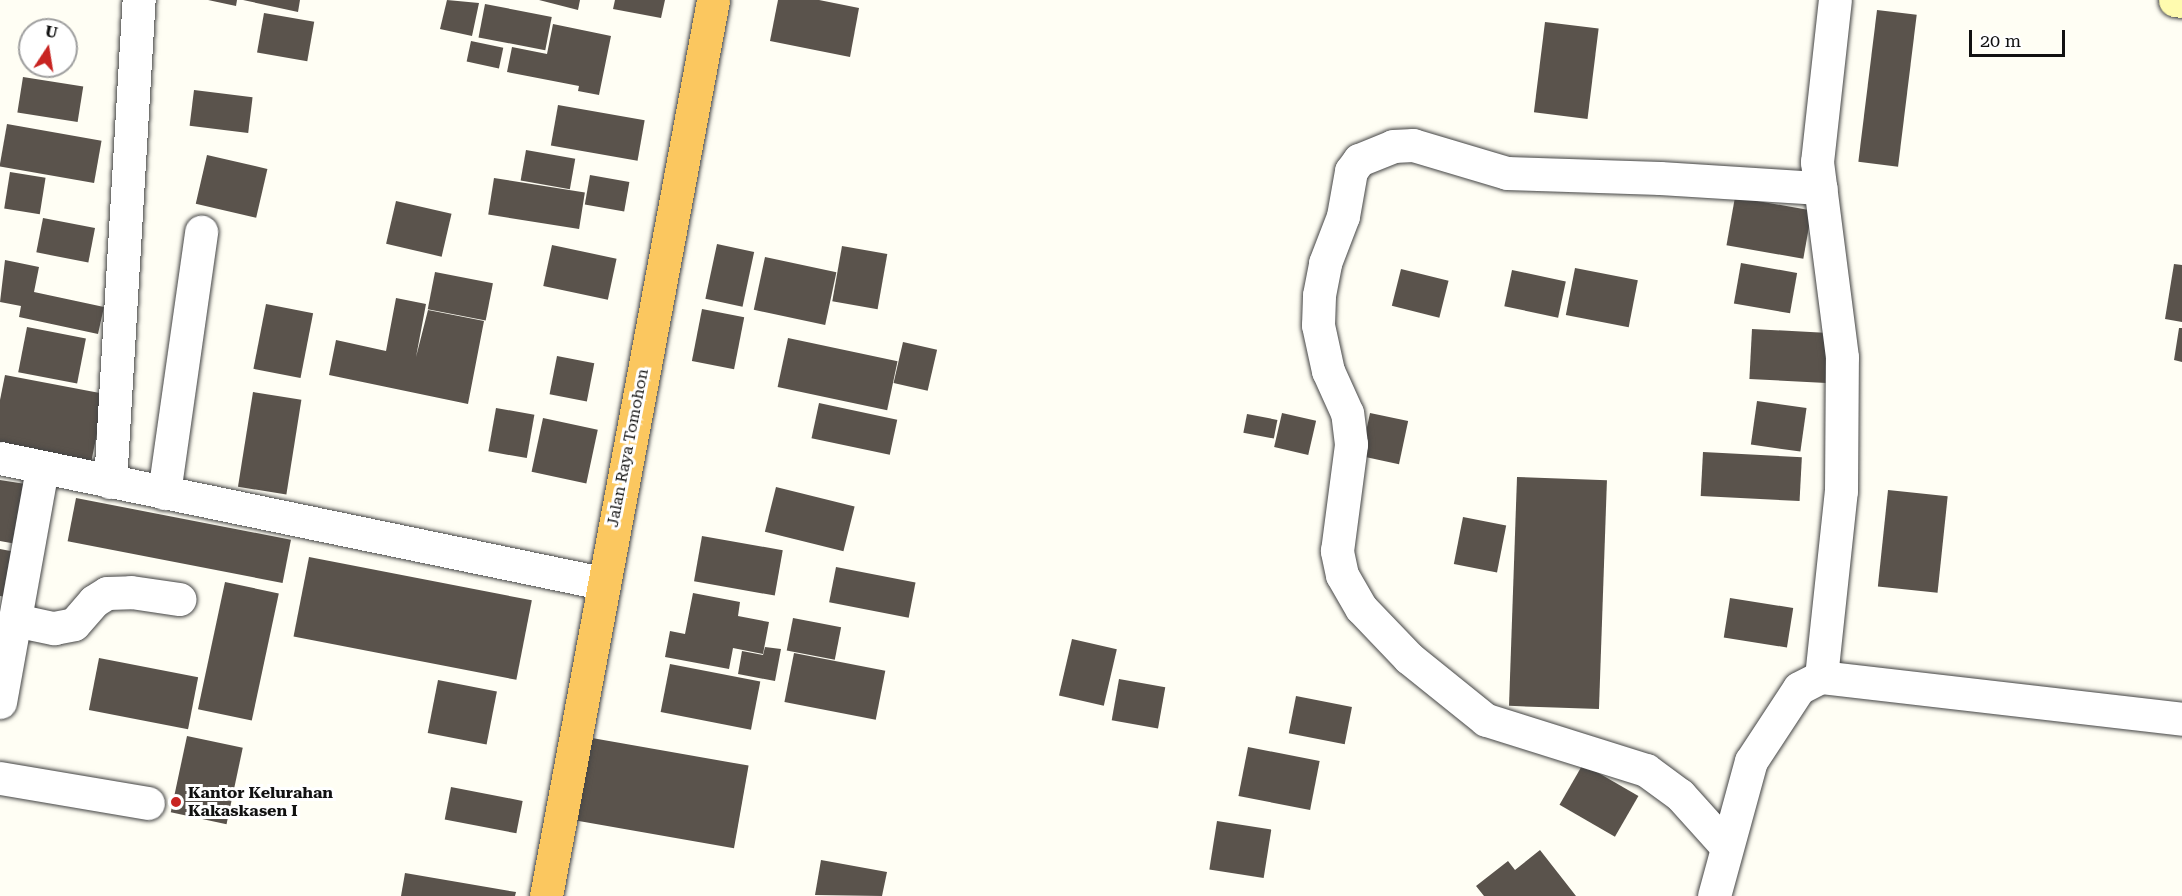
<!DOCTYPE html>
<html>
<head>
<meta charset="utf-8">
<style>
  body { margin:0 }
  #map { position:relative; width:2182px; height:896px; overflow:hidden; background:#fffef4; font-family:"Roboto Serif",serif }
  div>[style] { position:absolute }
  .building>* { inset:0; background:#5a534c; transform-origin:0 0 }
  .roads { filter:drop-shadow(0 0 2px #444) drop-shadow(0 0 2px #444) }
  .minor>* { height:33px; margin:-16.5px; padding:0 16.5px; transform-origin:16.5px; border-radius:16.5px; background:#fff }
  .secondary>* { height:33px; margin:-16.5px; padding:0 16.5px; transform-origin:16.5px; border-radius:16.5px; background:#fffbaf }
  .trunk>* { height:33px; margin:-16.5px; padding:0 16.5px; transform-origin:16.5px; border-radius:16.5px; background:#fbc75f }
  .dots>* { width:16px; height:16px; translate:-50% -50%; box-sizing:border-box; border:3px solid #fff; border-radius:50% }
  span { translate:-50% -50%; white-space:nowrap; text-align:center; line-height:1.15; -webkit-text-stroke:6px #fff; paint-order:stroke }
  .street-label { font-size:16px; color:#111 }
  .poi-label { font-size:16px; color:#111; font-weight:700 }
  .left { translate:0 -50%; text-align:left }
  .north { position:absolute; left:18px; top:18px; width:60px; height:60px; box-sizing:border-box; background:#fff; border:2px solid #a0a0a0; border-radius:50%; rotate:12deg; font-size:16px; font-weight:700; line-height:24px; text-align:center; color:#111 }
  .north::after { content:''; display:block; margin:auto; width:21px; height:27px; background:#c82421; clip-path:polygon(50% 0,100% 100%,50% 72%,0 100%) }
  .scale { position:absolute; left:1969px; top:30px; width:96px; height:27px; box-sizing:border-box; border:3px solid #111; border-top:0; padding-left:8px; font-size:18px; line-height:21px; white-space:nowrap; color:#111; -webkit-text-stroke:4px #fff; paint-order:stroke }
</style>
</head>
<body>
<div id="map">
  <div class="building">
    <i style="clip-path:polygon(208px 0,237px 0,236px 6px)"></i>
    <i style="clip-path:polygon(243px 0,300px 0,298px 12px)"></i>
    <i style="clip-path:polygon(447px 0,479px 3px,472px 36px,440px 29px)"></i>
    <i style="clip-path:polygon(539px 0,580px 0,578px 10px)"></i>
    <i style="clip-path:polygon(615px 0,665px 0,661px 18px,613px 9px)"></i>
    <i style="clip-path:polygon(778px 0,819px 0,859px 8px,850px 57px,770px 41px)"></i>
    <i style="left:485px;top:4px;width:68px;height:34px;rotate:11deg"></i>
    <i style="left:1877px;top:10px;width:40px;height:153px;rotate:7deg"></i>
    <i style="left:264px;top:13px;width:51px;height:40px;rotate:10deg"></i>
    <i style="left:1545px;top:22px;width:54px;height:91px;rotate:7deg"></i>
    <i style="clip-path:polygon(553px 24px,611px 36px,599px 95px,578px 91px,579px 86px,507px 72px,512px 47px,547px 54px)"></i>
    <i style="left:471px;top:41px;width:33px;height:21px;rotate:12deg"></i>
    <i style="left:23px;top:77px;width:61px;height:36px;rotate:9deg"></i>
    <i style="left:194px;top:90px;width:59px;height:36px;rotate:7deg"></i>
    <i style="left:558px;top:105px;width:88px;height:41px;rotate:10deg"></i>
    <i style="left:7px;top:124px;width:96px;height:43px;rotate:10deg"></i>
    <i style="left:526px;top:150px;width:50px;height:31px;rotate:10deg"></i>
    <i style="left:207px;top:155px;width:62px;height:50px;rotate:13deg"></i>
    <i style="left:10px;top:172px;width:36px;height:37px;rotate:9deg"></i>
    <i style="left:590px;top:175px;width:40px;height:30px;rotate:10deg"></i>
    <i style="left:494px;top:178px;width:92px;height:37px;rotate:9deg"></i>
    <i style="left:1735px;top:197px;width:78px;height:49px;rotate:10deg"></i>
    <i style="left:396px;top:201px;width:57px;height:44px;rotate:13deg"></i>
    <i style="left:43px;top:218px;width:53px;height:35px;rotate:11deg"></i>
    <i style="left:717px;top:244px;width:38px;height:56px;rotate:12deg"></i>
    <i style="left:552px;top:245px;width:66px;height:42px;rotate:12deg"></i>
    <i style="left:842px;top:246px;width:46px;height:56px;rotate:10deg"></i>
    <i style="left:765px;top:257px;width:73px;height:54px;rotate:12deg"></i>
    <i style="clip-path:polygon(5px 260px,39px 267px,34px 292px,104px 307px,98px 334px,19px 317px,21px 306px,0 302px)"></i>
    <i style="left:1741px;top:263px;width:57px;height:41px;rotate:10deg"></i>
    <i style="clip-path:polygon(2174px 264px,2182px 265px,2182px 322px,2165px 319px)"></i>
    <i style="left:1575px;top:268px;width:64px;height:48px;rotate:11deg"></i>
    <i style="left:1401px;top:269px;width:49px;height:38px;rotate:14deg"></i>
    <i style="left:1512px;top:270px;width:55px;height:37px;rotate:12deg"></i>
    <i style="left:435px;top:272px;width:59px;height:38px;rotate:11deg"></i>
    <i style="clip-path:polygon(396px 298px,426px 304px,416px 357px,428px 310px,484px 321px,468px 404px,329px 375px,336px 340px,386px 351px)"></i>
    <i style="left:266px;top:304px;width:48px;height:66px;rotate:11deg"></i>
    <i style="left:702px;top:309px;width:43px;height:53px;rotate:11deg"></i>
    <i style="left:27px;top:327px;width:60px;height:46px;rotate:11deg"></i>
    <i style="clip-path:polygon(2179px 328px,2182px 328px,2182px 362px,2174px 360px)"></i>
    <i style="left:1752px;top:329px;width:77px;height:50px;rotate:3deg"></i>
    <i style="left:788px;top:338px;width:112px;height:50px;rotate:12deg"></i>
    <i style="left:903px;top:342px;width:35px;height:42px;rotate:13deg"></i>
    <i style="left:557px;top:356px;width:38px;height:39px;rotate:11deg"></i>
    <i style="clip-path:polygon(5px 375px,105px 394px,91px 463px,0 445px,0 400px)"></i>
    <i style="left:253px;top:392px;width:49px;height:96px;rotate:9deg"></i>
    <i style="left:1757px;top:401px;width:50px;height:44px;rotate:8deg"></i>
    <i style="left:819px;top:403px;width:80px;height:36px;rotate:12deg"></i>
    <i style="left:496px;top:408px;width:39px;height:44px;rotate:10deg"></i>
    <i style="left:1282px;top:413px;width:35px;height:35px;rotate:13deg"></i>
    <i style="left:1370px;top:413px;width:39px;height:44px;rotate:12deg"></i>
    <i style="left:1247px;top:414px;width:31px;height:19px;rotate:11deg"></i>
    <i style="left:543px;top:418px;width:56px;height:55px;rotate:12deg"></i>
    <i style="left:1703px;top:452px;width:99px;height:44px;rotate:3deg"></i>
    <i style="left:1517px;top:477px;width:90px;height:229px;rotate:2deg"></i>
    <i style="clip-path:polygon(0 480px,32px 485px,22px 545px,0 541px)"></i>
    <i style="left:776px;top:487px;width:81px;height:46px;rotate:14deg"></i>
    <i style="left:1888px;top:490px;width:60px;height:97px;rotate:6deg"></i>
    <i style="left:76px;top:498px;width:219px;height:44px;rotate:11deg"></i>
    <i style="left:1463px;top:517px;width:44px;height:48px;rotate:11deg"></i>
    <i style="left:702px;top:536px;width:82px;height:46px;rotate:10deg"></i>
    <i style="clip-path:polygon(0 549px,21px 553px,13px 598px,0 596px)"></i>
    <i style="left:309px;top:557px;width:227px;height:81px;rotate:11deg"></i>
    <i style="left:836px;top:567px;width:81px;height:36px;rotate:11deg"></i>
    <i style="left:225px;top:582px;width:55px;height:130px;rotate:12deg"></i>
    <i style="clip-path:polygon(693px 593px,740px 602px,738px 616px,769px 622px,763px 654px,733px 648px,729px 669px,665px 657px,670px 631px,685px 634px)"></i>
    <i style="left:1730px;top:598px;width:64px;height:40px;rotate:9deg"></i>
    <i style="left:793px;top:618px;width:49px;height:33px;rotate:11deg"></i>
    <i style="left:1072px;top:639px;width:46px;height:58px;rotate:13deg"></i>
    <i style="clip-path:polygon(765px 647px,781px 649px,775px 681px,738px 674px,742px 651px,763px 655px)"></i>
    <i style="left:794px;top:653px;width:93px;height:50px;rotate:11deg"></i>
    <i style="left:99px;top:658px;width:101px;height:53px;rotate:11deg"></i>
    <i style="left:670px;top:664px;width:92px;height:49px;rotate:11deg"></i>
    <i style="left:1119px;top:679px;width:47px;height:42px;rotate:10deg"></i>
    <i style="left:438px;top:680px;width:60px;height:54px;rotate:11deg"></i>
    <i style="left:1296px;top:696px;width:57px;height:38px;rotate:11deg"></i>
    <i style="left:187px;top:736px;width:57px;height:78px;rotate:12deg"></i>
    <i style="left:592px;top:738px;width:159px;height:84px;rotate:10deg"></i>
    <i style="left:1248px;top:747px;width:73px;height:50px;rotate:11deg"></i>
    <i style="left:1583px;top:764px;width:64px;height:47px;rotate:30deg"></i>
    <i style="left:451px;top:787px;width:73px;height:33px;rotate:11deg"></i>
    <i style="left:1217px;top:821px;width:55px;height:49px;rotate:9deg"></i>
    <i style="clip-path:polygon(1540px 850px,1576px 896px,1484px 896px,1476px 886px,1508px 861px,1515px 870px)"></i>
    <i style="clip-path:polygon(821px 860px,887px 872px,882px 896px,815px 895px)"></i>
    <i style="clip-path:polygon(405px 873px,516px 892px,515px 896px,401px 896px)"></i>
  </div>
  <div class="roads">
    <div class="minor">
      <i style="left:0;top:458px;width:615px;rotate:11.73deg"></i>
      <i style="left:110px;top:482px;width:483px;rotate:-86.6deg"></i>
      <i style="left:164px;top:493px;width:264px;rotate:-81.9deg"></i>
      <i style="left:15px;top:620px;width:40px;rotate:12deg"></i>
      <i style="left:54px;top:628px;width:20px;rotate:-11deg"></i>
      <i style="left:74px;top:624px;width:30px;rotate:-49deg"></i>
      <i style="left:94px;top:601px;width:15px;rotate:-32deg"></i>
      <i style="left:107px;top:593px;width:24px;rotate:-2deg"></i>
      <i style="left:131px;top:592px;width:49px;rotate:8.3deg"></i>
      <i style="left:1821px;top:677px;width:363px;rotate:6.6deg"></i>
      <i style="left:0;top:702px;width:238px;rotate:-79.8deg"></i>
      <i style="left:0;top:778px;width:150px;rotate:9.6deg"></i>
      <i style="left:1726px;top:846px;width:69px;rotate:-132deg"></i>
      <i style="left:1680px;top:795px;width:42px;rotate:-143.7deg"></i>
      <i style="left:1646px;top:770px;width:168px;rotate:-162.6deg"></i>
      <i style="left:1486px;top:720px;width:99px;rotate:-141.2deg"></i>
      <i style="left:1409px;top:658px;width:69px;rotate:-133.8deg"></i>
      <i style="left:1361px;top:608px;width:38px;rotate:-120deg"></i>
      <i style="left:1342px;top:575px;width:25px;rotate:-102deg"></i>
      <i style="left:1337px;top:551px;width:108px;rotate:-82.5deg"></i>
      <i style="left:1351px;top:444px;width:31px;rotate:-97deg"></i>
      <i style="left:1347px;top:413px;width:46px;rotate:-114.3deg"></i>
      <i style="left:1328px;top:371px;width:47px;rotate:-102.3deg"></i>
      <i style="left:1318px;top:325px;width:30px;rotate:-88deg"></i>
      <i style="left:1319px;top:295px;width:33px;rotate:-79deg"></i>
      <i style="left:1325px;top:263px;width:50px;rotate:-69deg"></i>
      <i style="left:1343px;top:216px;width:46px;rotate:-79.9deg"></i>
      <i style="left:1351px;top:171px;width:14px;rotate:-54deg"></i>
      <i style="left:1359px;top:160px;width:37px;rotate:-22deg"></i>
      <i style="left:1393px;top:146px;width:20px;rotate:-3deg"></i>
      <i style="left:1413px;top:145px;width:98px;rotate:16.6deg"></i>
      <i style="left:1507px;top:173px;width:153px;rotate:1.9deg"></i>
      <i style="left:1660px;top:178px;width:161px;rotate:3.6deg"></i>
      <i style="left:1714px;top:896px;width:140px;rotate:-74.7deg"></i>
      <i style="left:1751px;top:761px;width:87px;rotate:-56.7deg"></i>
      <i style="left:1799px;top:688px;width:25px;rotate:-27deg"></i>
      <i style="left:1821px;top:677px;width:187px;rotate:-83.9deg"></i>
      <i style="left:1841px;top:491px;width:134px;rotate:-89.6deg"></i>
      <i style="left:1842px;top:357px;width:197px;rotate:-97.3deg"></i>
      <i style="left:1817px;top:162px;width:163px;rotate:-83.7deg"></i>
    </div>
    <div class="secondary">
      <i style="left:2175px;top:0;width:7px;rotate:8deg"></i>
    </div>
    <div class="trunk">
      <i style="left:546px;top:896px;width:911px;rotate:-79.44deg"></i>
    </div>
  </div>
  <div class="dots">
    <i style="left:176px;top:802px;background:#c82421"></i>
  </div>
  <div class="street-label">
    <span style="left:628px;top:448px;rotate:-79deg">Jalan Raya Tomohon</span>
  </div>
  <div class="poi-label">
    <span class="left" style="left:188px;top:802px">Kantor Kelurahan<br>Kakaskasen I</span>
  </div>
  <div class="north">U</div>
  <div class="scale">20 m</div>
</div>
</body>
</html>
